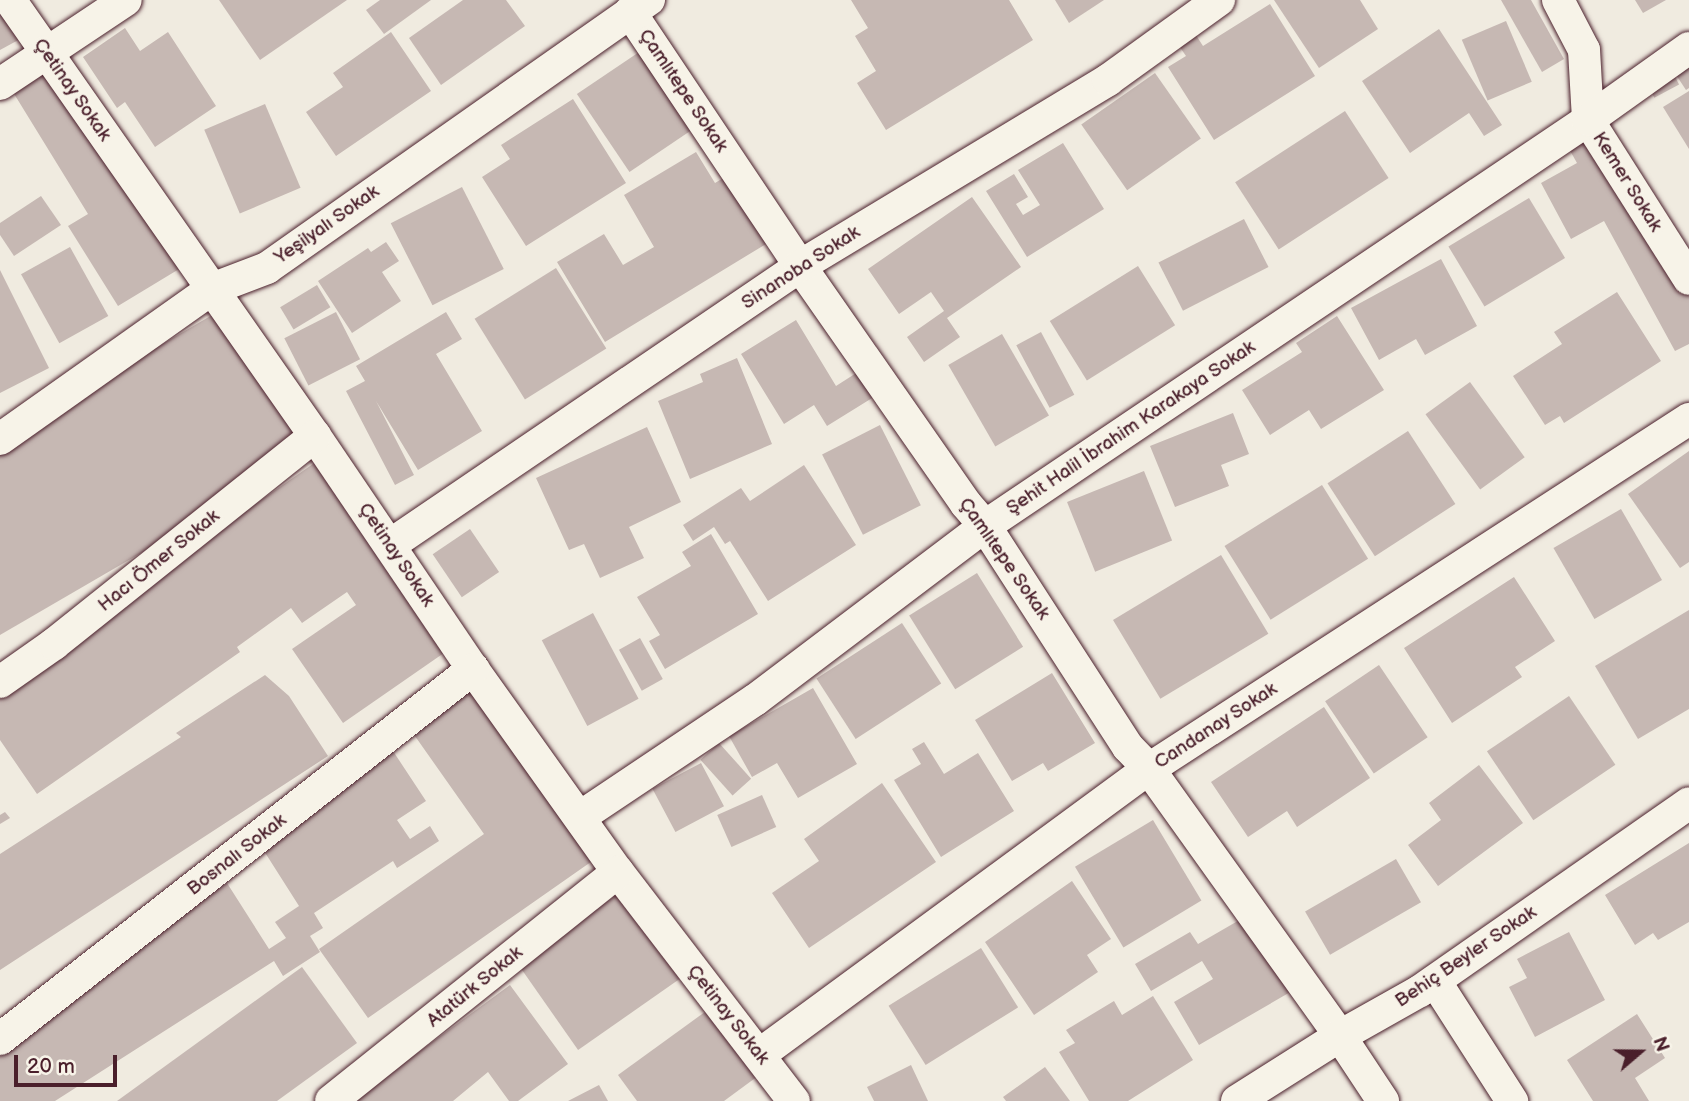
<!DOCTYPE html>
<html>
<head>
<meta charset="utf-8">
<style>
  body { margin:0 }
  #map { position:relative; width:1689px; height:1101px; overflow:hidden; background:#f0ebe0; font-family:"Balsamiq Sans",sans-serif }
  div>[style] { position:absolute }
  .building>* { inset:0; background:#c6b8b3; transform-origin:0 0 }
  .roads { filter:drop-shadow(0 0 2px #4a1f2b) drop-shadow(0 0 2px #4a1f2b) }
  .street>* { height:32px; margin:-16px; padding:0 16px; transform-origin:16px; border-radius:16px; background:#f7f3e8 }
  span { translate:-50% -50%; white-space:nowrap; text-align:center; line-height:1.15; -webkit-text-stroke:7px #f7f3e8; paint-order:stroke }
  .street-label { font-size:19px; color:#4a1f2b }
  .north { position:absolute; left:1605px; top:1017px; width:70px; height:70px; -webkit-text-stroke:5px #f7f3e8; paint-order:stroke; rotate:70deg; font-size:19px; font-weight:700; line-height:28px; text-align:center; color:#4a1f2b }
  .north::after { content:''; display:block; margin:auto; width:24px; height:32px; background:#4a1f2b; clip-path:polygon(50% 0,100% 100%,50% 72%,0 100%) }
  .scale { position:absolute; left:14px; top:1055px; width:103px; height:32px; box-sizing:border-box; border:4px solid #4a1f2b; border-top:0; padding-left:9px; font-size:21px; line-height:24px; white-space:nowrap; color:#4a1f2b; -webkit-text-stroke:5px #f7f3e8; paint-order:stroke }
</style>
</head>
<body>
<div id="map">
  <div class="building">
    <i style="clip-path:polygon(0 0,22px 38px,0 50px)"></i>
    <i style="clip-path:polygon(219px 0,347px 0,260px 60px)"></i>
    <i style="clip-path:polygon(380px 0,431px 0,384px 34px,366px 10px)"></i>
    <i style="clip-path:polygon(463px 0,506px 0,525px 26px,441px 85px,409px 38px)"></i>
    <i style="clip-path:polygon(851px 0,1009px 0,1033px 40px,886px 130px,857px 83px,876px 71px,855px 36px,868px 28px)"></i>
    <i style="clip-path:polygon(1055px 0,1104px 0,1069px 23px)"></i>
    <i style="clip-path:polygon(1274px 0,1360px 0,1378px 29px,1319px 68px)"></i>
    <i style="clip-path:polygon(1501px 0,1531px 0,1564px 59px,1542px 72px)"></i>
    <i style="clip-path:polygon(1635px 0,1666px 0,1643px 13px)"></i>
    <i style="clip-path:polygon(1270px 4px,1315px 76px,1214px 140px,1168px 67px,1186px 56px,1175px 40px,1192px 29px,1203px 46px)"></i>
    <i style="left:1506px;top:21px;width:66px;height:48px;rotate:67deg"></i>
    <i style="clip-path:polygon(125px 28px,140px 51px,168px 32px,216px 106px,155px 147px,125px 102px,117px 108px,83px 57px)"></i>
    <i style="clip-path:polygon(1439px 29px,1502px 125px,1484px 136px,1469px 113px,1410px 153px,1362px 81px)"></i>
    <i style="clip-path:polygon(391px 32px,431px 91px,336px 156px,306px 112px,343px 87px,333px 73px)"></i>
    <i style="clip-path:polygon(1689px 34px,1689px 88px,1686px 90px,1661px 52px)"></i>
    <i style="left:654px;top:42px;width:94px;height:93px;rotate:56deg"></i>
    <i style="clip-path:polygon(63px 50px,194px 260px,118px 306px,68px 226px,88px 214px,8px 84px)"></i>
    <i style="left:1665px;top:58px;width:30px;height:28px;rotate:62deg"></i>
    <i style="left:1155px;top:73px;width:80px;height:90px;rotate:55deg"></i>
    <i style="clip-path:polygon(1689px 91px,1689px 149px,1663px 107px)"></i>
    <i style="clip-path:polygon(573px 99px,626px 183px,526px 246px,482px 177px,510px 159px,501px 145px)"></i>
    <i style="left:265px;top:104px;width:91px;height:66px;rotate:67deg"></i>
    <i style="left:1345px;top:111px;width:80px;height:131px;rotate:57deg"></i>
    <i style="clip-path:polygon(1602px 119px,1689px 279px,1689px 344px,1675px 351px,1604px 221px,1571px 239px,1541px 183px,1577px 163px,1564px 140px)"></i>
    <i style="clip-path:polygon(1063px 143px,1104px 209px,1027px 257px,986px 191px,1014px 174px,1028px 197px,1016px 204px,1023px 215px,1040px 205px,1018px 170px)"></i>
    <i style="clip-path:polygon(696px 152px,715px 183px,744px 166px,784px 233px,605px 342px,557px 262px,604px 234px,623px 265px,654px 247px,624px 195px)"></i>
    <i style="left:462px;top:187px;width:92px;height:80px;rotate:63deg"></i>
    <i style="clip-path:polygon(41px 196px,61px 225px,14px 256px,0 235px,0 223px)"></i>
    <i style="clip-path:polygon(972px 197px,1021px 267px,947px 318px,960px 337px,924px 362px,907px 337px,944px 311px,931px 292px,899px 314px,868px 269px)"></i>
    <i style="left:1529px;top:198px;width:70px;height:94px;rotate:59deg"></i>
    <i style="left:1244px;top:219px;width:54px;height:96px;rotate:63deg"></i>
    <i style="clip-path:polygon(386px 242px,399px 261px,382px 272px,401px 301px,352px 333px,318px 281px,368px 248px,371px 252px)"></i>
    <i style="left:70px;top:247px;width:79px;height:56px;rotate:61deg"></i>
    <i style="clip-path:polygon(1441px 259px,1477px 326px,1425px 355px,1416px 339px,1379px 360px,1351px 308px)"></i>
    <i style="left:1138px;top:266px;width:70px;height:104px;rotate:58deg"></i>
    <i style="left:556px;top:268px;width:95px;height:96px;rotate:58deg"></i>
    <i style="clip-path:polygon(0 270px,49px 368px,0 393px)"></i>
    <i style="left:317px;top:285px;width:26px;height:43px;rotate:59deg"></i>
    <i style="clip-path:polygon(1617px 292px,1661px 361px,1564px 423px,1560px 416px,1545px 425px,1513px 376px,1562px 344px,1554px 332px)"></i>
    <i style="clip-path:polygon(219px 311px,325px 446px,0 635px,0 439px)"></i>
    <i style="left:336px;top:312px;width:53px;height:58px;rotate:63deg"></i>
    <i style="clip-path:polygon(446px 312px,462px 339px,436px 354px,482px 431px,418px 470px,376px 401px,414px 475px,395px 485px,346px 391px,365px 381px,356px 366px)"></i>
    <i style="clip-path:polygon(1337px 316px,1384px 390px,1321px 429px,1309px 410px,1270px 435px,1242px 390px,1302px 352px,1296px 343px)"></i>
    <i style="clip-path:polygon(796px 320px,836px 386px,861px 370px,877px 395px,827px 426px,814px 405px,784px 424px,741px 354px)"></i>
    <i style="left:1041px;top:332px;width:71px;height:28px;rotate:62deg"></i>
    <i style="left:1002px;top:334px;width:94px;height:62px;rotate:60deg"></i>
    <i style="clip-path:polygon(737px 358px,772px 444px,690px 479px,658px 401px,703px 382px,700px 374px)"></i>
    <i style="left:1470px;top:382px;width:93px;height:55px;rotate:54deg"></i>
    <i style="clip-path:polygon(1233px 413px,1249px 454px,1221px 465px,1229px 486px,1175px 507px,1150px 446px)"></i>
    <i style="left:880px;top:425px;width:90px;height:65px;rotate:63deg"></i>
    <i style="clip-path:polygon(647px 427px,681px 502px,629px 527px,644px 558px,600px 578px,584px 544px,569px 550px,536px 478px)"></i>
    <i style="left:1408px;top:431px;width:87px;height:96px;rotate:57deg"></i>
    <i style="clip-path:polygon(1689px 451px,1689px 562px,1680px 568px,1628px 494px)"></i>
    <i style="clip-path:polygon(323px 457px,454px 646px,343px 723px,292px 649px,356px 605px,347px 592px,302px 623px,291px 608px,237px 647px,240px 652px,37px 794px,0 740px,0 682px)"></i>
    <i style="clip-path:polygon(804px 465px,856px 545px,768px 601px,730px 541px,725px 544px,714px 527px,693px 541px,683px 525px,741px 488px,750px 501px)"></i>
    <i style="left:1144px;top:471px;width:75px;height:83px;rotate:68deg"></i>
    <i style="left:1322px;top:485px;width:87px;height:115px;rotate:58deg"></i>
    <i style="left:1621px;top:509px;width:82px;height:78px;rotate:60deg"></i>
    <i style="left:470px;top:529px;width:52px;height:45px;rotate:56deg"></i>
    <i style="clip-path:polygon(711px 534px,758px 614px,665px 669px,649px 641px,660px 635px,637px 597px,691px 566px,682px 552px)"></i>
    <i style="left:1221px;top:555px;width:92px;height:126px;rotate:59deg"></i>
    <i style="left:977px;top:573px;width:87px;height:80px;rotate:58deg"></i>
    <i style="clip-path:polygon(1514px 577px,1555px 641px,1515px 667px,1522px 677px,1452px 723px,1404px 648px)"></i>
    <i style="clip-path:polygon(1689px 610px,1689px 709px,1638px 739px,1595px 666px)"></i>
    <i style="left:593px;top:613px;width:97px;height:58px;rotate:62deg"></i>
    <i style="left:902px;top:623px;width:72px;height:102px;rotate:57deg"></i>
    <i style="left:640px;top:638px;width:47px;height:24px;rotate:61deg"></i>
    <i style="left:1379px;top:665px;width:87px;height:65px;rotate:56deg"></i>
    <i style="clip-path:polygon(1052px 673px,1095px 743px,1048px 771px,1043px 763px,1012px 781px,975px 720px)"></i>
    <i style="clip-path:polygon(265px 675px,289px 696px,328px 756px,0 970px,0 854px,181px 737px,176px 733px)"></i>
    <i style="clip-path:polygon(486px 676px,608px 850px,368px 1018px,319px 949px,484px 834px,410px 729px)"></i>
    <i style="clip-path:polygon(813px 688px,857px 764px,798px 798px,777px 763px,752px 777px,729px 736px)"></i>
    <i style="left:1569px;top:696px;width:83px;height:99px;rotate:56deg"></i>
    <i style="clip-path:polygon(1324px 707px,1370px 778px,1297px 827px,1287px 811px,1248px 837px,1211px 782px)"></i>
    <i style="clip-path:polygon(924px 742px,944px 774px,978px 753px,1014px 811px,941px 857px,894px 780px,921px 764px,912px 749px)"></i>
    <i style="left:719px;top:743px;width:48px;height:25px;rotate:48deg"></i>
    <i style="clip-path:polygon(393px 751px,426px 801px,397px 820px,410px 839px,430px 826px,439px 841px,397px 868px,393px 861px,314px 913px,323px 928px,310px 936px,320px 952px,283px 976px,274px 961px,55px 1101px,0 1101px,0 1027px,227px 883px,269px 949px,286px 938px,275px 922px,299px 906px,257px 840px)"></i>
    <i style="left:701px;top:763px;width:49px;height:55px;rotate:62deg"></i>
    <i style="clip-path:polygon(1479px 765px,1523px 823px,1438px 886px,1408px 845px,1441px 820px,1429px 803px)"></i>
    <i style="clip-path:polygon(882px 783px,936px 862px,809px 948px,772px 893px,819px 861px,804px 839px)"></i>
    <i style="left:762px;top:795px;width:35px;height:49px;rotate:66deg"></i>
    <i style="clip-path:polygon(5px 812px,10px 818px,0 824px,0 815px)"></i>
    <i style="left:1153px;top:820px;width:94px;height:91px;rotate:59deg"></i>
    <i style="clip-path:polygon(1689px 843px,1689px 922px,1658px 940px,1653px 933px,1635px 945px,1605px 895px)"></i>
    <i style="left:1396px;top:859px;width:50px;height:105px;rotate:60deg"></i>
    <i style="clip-path:polygon(1072px 881px,1111px 939px,1087px 955px,1098px 972px,1034px 1015px,985px 942px)"></i>
    <i style="left:635px;top:882px;width:105px;height:143px;rotate:55deg"></i>
    <i style="clip-path:polygon(1255px 911px,1299px 987px,1199px 1045px,1174px 1002px,1213px 979px,1202px 961px,1151px 991px,1135px 964px,1190px 932px,1198px 944px)"></i>
    <i style="clip-path:polygon(1569px 932px,1605px 1000px,1535px 1037px,1509px 987px,1527px 978px,1517px 959px)"></i>
    <i style="left:981px;top:948px;width:70px;height:109px;rotate:58deg"></i>
    <i style="clip-path:polygon(302px 967px,357px 1043px,277px 1101px,117px 1101px)"></i>
    <i style="clip-path:polygon(510px 985px,568px 1064px,518px 1101px,509px 1101px,488px 1072px,453px 1101px,352px 1101px)"></i>
    <i style="clip-path:polygon(1153px 996px,1193px 1060px,1128px 1101px,1089px 1101px,1059px 1052px,1075px 1043px,1066px 1030px,1114px 1001px,1122px 1015px)"></i>
    <i style="clip-path:polygon(709px 1009px,758px 1076px,724px 1101px,637px 1101px,618px 1075px)"></i>
    <i style="clip-path:polygon(1637px 1014px,1665px 1058px,1635px 1078px,1649px 1101px,1593px 1101px,1567px 1060px)"></i>
    <i style="clip-path:polygon(911px 1065px,928px 1101px,874px 1101px,867px 1087px)"></i>
    <i style="clip-path:polygon(1045px 1067px,1070px 1101px,1006px 1101px,1003px 1097px)"></i>
    <i style="clip-path:polygon(599px 1085px,608px 1101px,568px 1101px)"></i>
  </div>
  <div class="roads">
    <div class="street">
      <i style="left:10px;top:0;width:532px;rotate:55.03deg"></i>
      <i style="left:315px;top:436px;width:282px;rotate:55.9deg"></i>
      <i style="left:473px;top:669px;width:249px;rotate:54.5deg"></i>
      <i style="left:618px;top:872px;width:289px;rotate:52.5deg"></i>
      <i style="left:1558px;top:0;width:56px;rotate:62.5deg"></i>
      <i style="left:1584px;top:50px;width:70px;rotate:86.7deg"></i>
      <i style="left:1588px;top:120px;width:188px;rotate:57.6deg"></i>
      <i style="left:630px;top:12px;width:306px;rotate:56.2deg"></i>
      <i style="left:800px;top:266px;width:290px;rotate:55.1deg"></i>
      <i style="left:966px;top:504px;width:29px;rotate:49deg"></i>
      <i style="left:985px;top:526px;width:263px;rotate:57.1deg"></i>
      <i style="left:1128px;top:747px;width:30px;rotate:46deg"></i>
      <i style="left:1149px;top:769px;width:328px;rotate:54.4deg"></i>
      <i style="left:1340px;top:1036px;width:78px;rotate:56.5deg"></i>
      <i style="left:0;top:84px;width:151px;rotate:-33.7deg"></i>
      <i style="left:0;top:439px;width:260px;rotate:-35.3deg"></i>
      <i style="left:212px;top:289px;width:59px;rotate:-20.9deg"></i>
      <i style="left:267px;top:268px;width:467px;rotate:-35.1deg"></i>
      <i style="left:390px;top:545px;width:496px;rotate:-34.2deg"></i>
      <i style="left:800px;top:266px;width:360px;rotate:-31.1deg"></i>
      <i style="left:1108px;top:80px;width:137px;rotate:-35.8deg"></i>
      <i style="left:0;top:682px;width:66px;rotate:-35.1deg"></i>
      <i style="left:54px;top:644px;width:334px;rotate:-38.6deg"></i>
      <i style="left:580px;top:817px;width:211px;rotate:-33.8deg"></i>
      <i style="left:755px;top:700px;width:288px;rotate:-37.1deg"></i>
      <i style="left:985px;top:526px;width:727px;rotate:-33.95deg"></i>
      <i style="left:1588px;top:120px;width:124px;rotate:-35.5deg"></i>
      <i style="left:1435px;top:981px;width:143px;rotate:57.3deg"></i>
      <i style="left:0;top:1039px;width:601px;rotate:-38.03deg"></i>
      <i style="left:759px;top:1055px;width:484px;rotate:-36.3deg"></i>
      <i style="left:1149px;top:769px;width:644px;rotate:-32.95deg"></i>
      <i style="left:331px;top:1101px;width:367px;rotate:-38.6deg"></i>
      <i style="left:1237px;top:1101px;width:122px;rotate:-32.3deg"></i>
      <i style="left:1340px;top:1036px;width:92px;rotate:-29.4deg"></i>
      <i style="left:1420px;top:991px;width:328px;rotate:-34.9deg"></i>
    </div>
  </div>
  <div class="street-label">
    <span style="left:72px;top:90px;rotate:55deg">Çetinay Sokak</span>
    <span style="left:683px;top:91px;rotate:56deg">Çamlıtepe Sokak</span>
    <span style="left:1627px;top:182px;rotate:58deg">Kemer Sokak</span>
    <span style="left:327px;top:225px;rotate:-35deg">Yeşilyalı Sokak</span>
    <span style="left:801px;top:268px;rotate:-33deg">Sinanoba Sokak</span>
    <span style="left:1131px;top:428px;rotate:-34deg">Şehit Halil İbrahim Karakaya Sokak</span>
    <span style="left:396px;top:555px;rotate:56deg">Çetinay Sokak</span>
    <span style="left:1004px;top:559px;rotate:55deg">Çamlıtepe Sokak</span>
    <span style="left:159px;top:561px;rotate:-39deg">Hacı Ömer Sokak</span>
    <span style="left:1216px;top:726px;rotate:-33deg">Candanay Sokak</span>
    <span style="left:237px;top:855px;rotate:-38deg">Bosnalı Sokak</span>
    <span style="left:1466px;top:957px;rotate:-34deg">Behiç Beyler Sokak</span>
    <span style="left:475px;top:987px;rotate:-39deg">Atatürk Sokak</span>
    <span style="left:728px;top:1015px;rotate:52deg">Çetinay Sokak</span>
  </div>
  <div class="north">N</div>
  <div class="scale">20 m</div>
</div>
</body>
</html>
